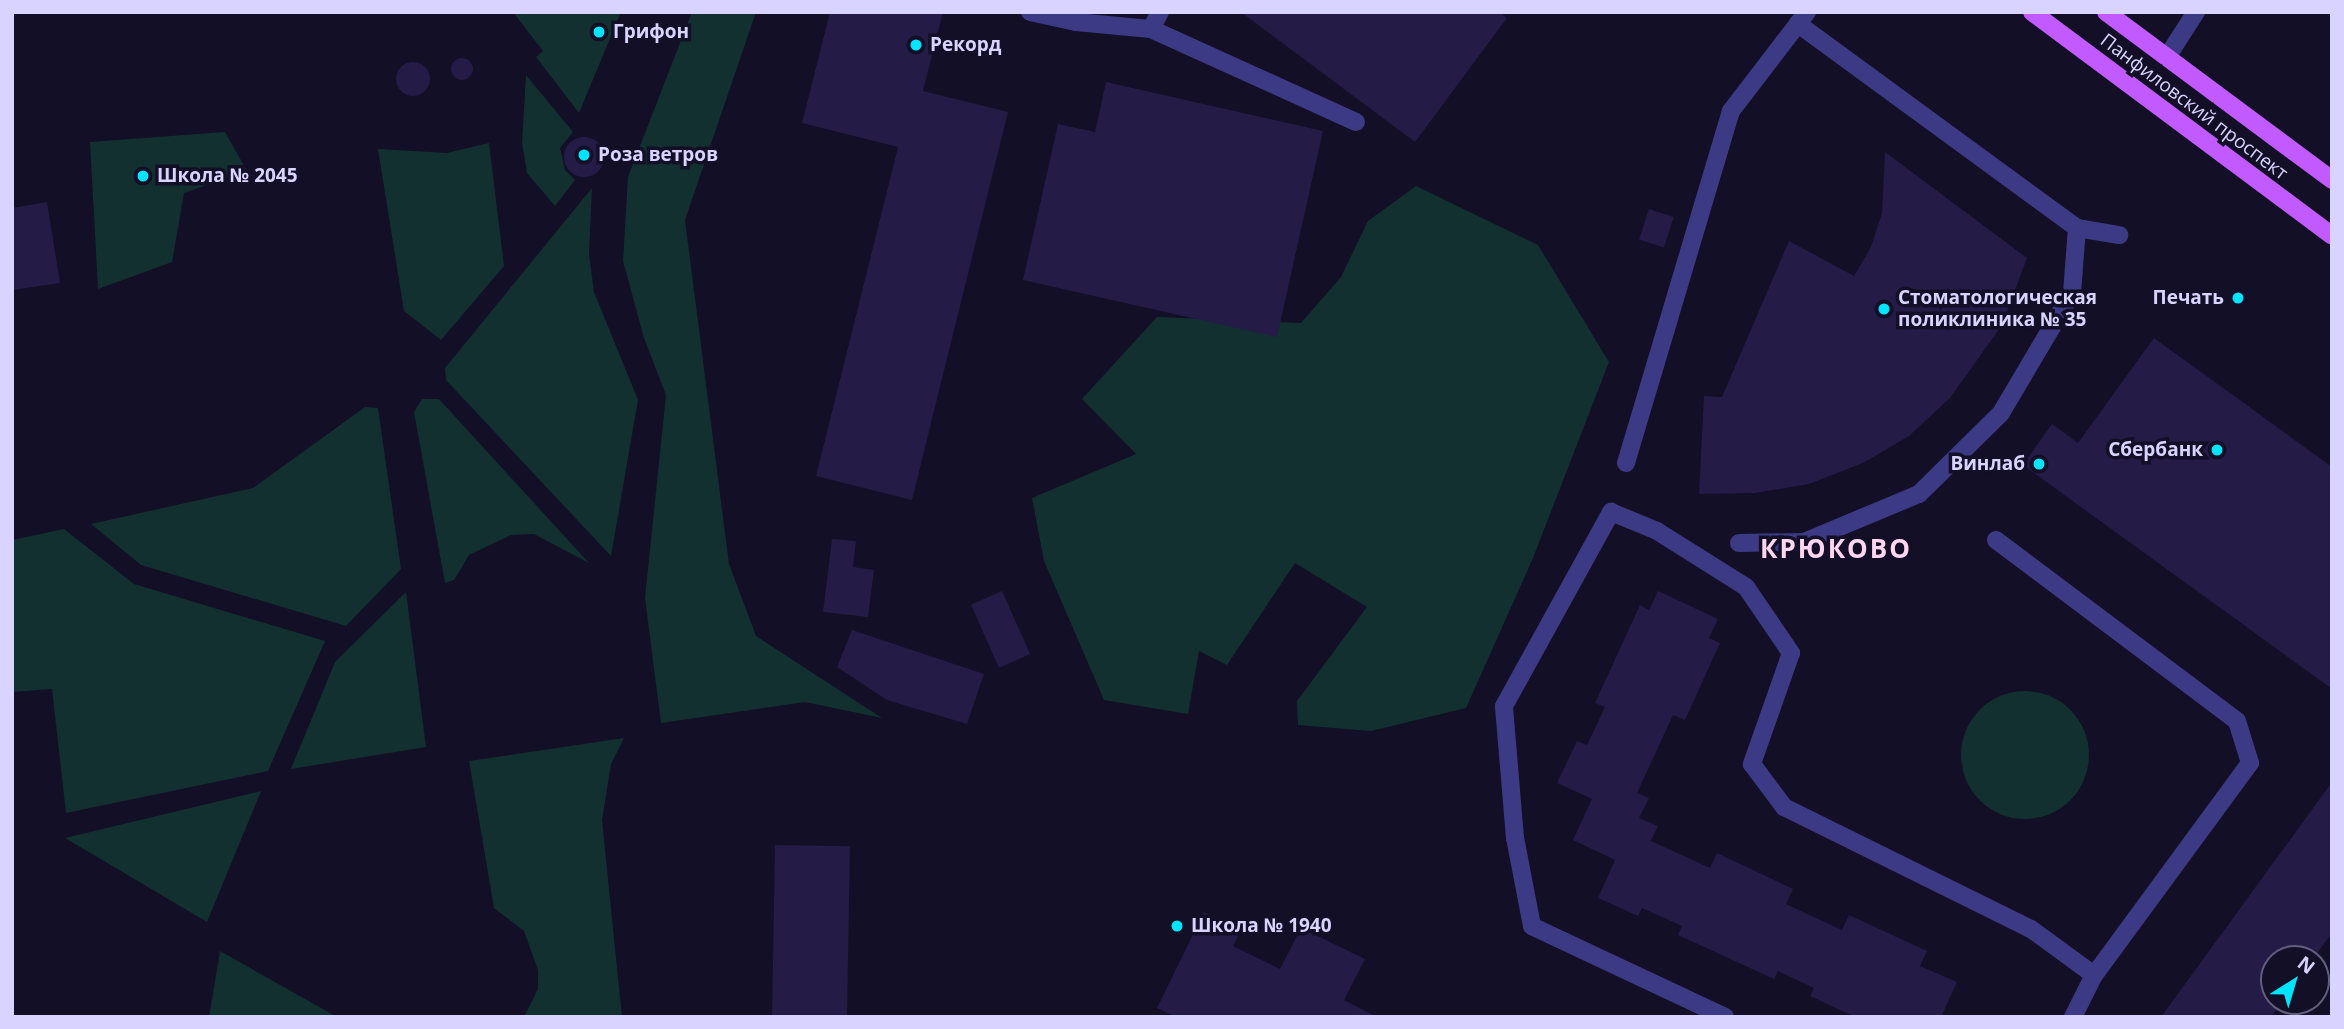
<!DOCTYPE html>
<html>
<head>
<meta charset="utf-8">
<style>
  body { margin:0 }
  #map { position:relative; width:2344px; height:1029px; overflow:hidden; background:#130f26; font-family:"Open Sans",sans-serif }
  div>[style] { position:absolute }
  .green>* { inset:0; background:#12302f }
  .round { border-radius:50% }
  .building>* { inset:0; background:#241b47; transform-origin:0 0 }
  .minor>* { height:18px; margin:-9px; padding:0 9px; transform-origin:9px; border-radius:9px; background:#3d3a85 }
  .major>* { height:18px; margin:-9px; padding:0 9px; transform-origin:9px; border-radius:9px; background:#c25bff }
  .dots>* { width:19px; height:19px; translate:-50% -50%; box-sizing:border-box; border:4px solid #130f26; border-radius:50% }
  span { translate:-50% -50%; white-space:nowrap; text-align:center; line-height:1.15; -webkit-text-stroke:7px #130f26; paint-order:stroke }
  .poi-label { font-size:19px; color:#d9d4ff; font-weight:700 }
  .left { translate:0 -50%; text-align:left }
  .right { translate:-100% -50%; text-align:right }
  .street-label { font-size:19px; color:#d9d4ff }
  .district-label { font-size:26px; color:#ffd6f0; font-weight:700; letter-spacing:2px }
  .frame { position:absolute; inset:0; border:14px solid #d9d4ff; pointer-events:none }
  .north { position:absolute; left:2260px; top:945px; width:70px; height:70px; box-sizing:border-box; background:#130f26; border:2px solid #625e7d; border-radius:50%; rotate:37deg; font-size:19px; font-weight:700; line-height:28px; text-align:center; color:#d9d4ff }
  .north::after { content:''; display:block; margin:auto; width:24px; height:32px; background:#00e5ff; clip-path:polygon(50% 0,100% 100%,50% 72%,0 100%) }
</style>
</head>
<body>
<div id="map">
  <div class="green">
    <i style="clip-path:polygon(513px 12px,621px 12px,579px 113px,536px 57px,543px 51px)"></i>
    <i style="clip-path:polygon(692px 12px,756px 12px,685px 220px,729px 564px,756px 636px,882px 718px,805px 702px,661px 723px,645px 598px,666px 395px,644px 338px,623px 261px,628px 177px)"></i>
    <i style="clip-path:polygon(526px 75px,573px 132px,560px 148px,565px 170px,575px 180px,555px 206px,527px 173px,522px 143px)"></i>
    <i style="clip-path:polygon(225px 132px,247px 171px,184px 193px,172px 262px,98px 289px,90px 142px)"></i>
    <i style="clip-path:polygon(489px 143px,504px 266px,441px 340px,404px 311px,378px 149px,447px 153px)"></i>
    <i style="clip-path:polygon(1416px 186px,1538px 245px,1609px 362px,1533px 558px,1466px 708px,1371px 731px,1298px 725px,1297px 701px,1367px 607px,1295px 563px,1227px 665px,1199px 651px,1188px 714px,1104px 700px,1044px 561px,1032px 498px,1136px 454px,1082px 399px,1157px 317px,1301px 323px,1341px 277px,1368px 221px)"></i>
    <i style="clip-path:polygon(592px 188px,589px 254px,594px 292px,638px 400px,611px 556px,446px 380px,445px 368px)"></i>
    <i style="clip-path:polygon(422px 399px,439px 399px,589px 563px,534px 534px,511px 535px,469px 555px,454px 580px,445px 583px,414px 412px)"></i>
    <i style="clip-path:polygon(365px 407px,378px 408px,401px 569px,346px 626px,141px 565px,91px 524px,253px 488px)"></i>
    <i style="clip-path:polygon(64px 529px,134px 584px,325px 641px,268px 771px,66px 813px,52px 689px,12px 692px,12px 540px)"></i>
    <i style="clip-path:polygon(406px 592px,426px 747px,291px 769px,335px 662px)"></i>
    <i class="round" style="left:1961px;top:691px;width:128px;height:128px"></i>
    <i style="clip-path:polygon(624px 738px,611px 764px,602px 820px,622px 1017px,524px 1017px,538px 989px,538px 970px,524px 931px,494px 908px,469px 761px)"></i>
    <i style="clip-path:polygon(261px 791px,207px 922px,65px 838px)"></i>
    <i style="clip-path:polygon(220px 951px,337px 1017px,209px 1017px)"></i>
  </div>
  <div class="building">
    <i style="clip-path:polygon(830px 12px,943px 12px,923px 91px,1008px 112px,912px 500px,816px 476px,898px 147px,802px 123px)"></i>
    <i style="clip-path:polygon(1241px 12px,1500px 12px,1507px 18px,1415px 142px)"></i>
    <i class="round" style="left:451px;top:58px;width:22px;height:22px"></i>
    <i class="round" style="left:396px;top:62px;width:34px;height:34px"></i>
    <i style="clip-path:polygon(1106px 82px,1323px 131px,1277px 337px,1023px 280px,1058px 124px,1095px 132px)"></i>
    <i class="round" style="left:564px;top:137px;width:40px;height:40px"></i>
    <i style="clip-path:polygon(1885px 152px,2027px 258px,2002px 325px,1950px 398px,1909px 436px,1863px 463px,1809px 484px,1755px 493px,1699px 494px,1704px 396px,1722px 397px,1789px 241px,1854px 276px,1871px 247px,1882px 213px)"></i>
    <i style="clip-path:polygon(47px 202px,60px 283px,12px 290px,12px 208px)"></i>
    <i style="left:1649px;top:209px;width:26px;height:32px;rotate:18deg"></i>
    <i style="clip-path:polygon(2154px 338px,2332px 467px,2332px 689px,2023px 465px,2052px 424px,2078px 443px)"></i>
    <i style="clip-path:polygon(832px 539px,856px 541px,853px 567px,874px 570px,868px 617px,823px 612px)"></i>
    <i style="left:1002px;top:591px;width:69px;height:34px;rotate:66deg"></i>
    <i style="clip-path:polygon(1658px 591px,1718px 619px,1709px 638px,1720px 643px,1685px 720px,1673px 715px,1637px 793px,1649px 798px,1639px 818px,1658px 826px,1651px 841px,1710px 868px,1717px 853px,1793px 889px,1786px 904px,1842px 930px,1849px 915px,1927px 951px,1920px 966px,1957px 982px,1941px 1017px,1855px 1017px,1810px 996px,1814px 988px,1778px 971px,1774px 979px,1678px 935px,1682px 926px,1642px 908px,1638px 916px,1598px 898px,1615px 860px,1573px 840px,1592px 799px,1557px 783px,1577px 741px,1587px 745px,1605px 707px,1595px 703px,1640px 605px,1649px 610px)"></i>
    <i style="clip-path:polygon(852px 630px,984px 674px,967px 724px,887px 700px,837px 667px)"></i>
    <i style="clip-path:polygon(2332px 782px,2332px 933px,2315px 956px,2274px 959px,2274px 1001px,2282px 1001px,2271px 1017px,2161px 1017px)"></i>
    <i style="left:775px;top:845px;width:75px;height:172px;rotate:1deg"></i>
    <i style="clip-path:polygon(1204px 912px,1241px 930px,1233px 946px,1280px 969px,1301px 928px,1365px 959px,1344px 1000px,1377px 1017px,1176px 1017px,1157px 1008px)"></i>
  </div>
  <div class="minor">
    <i style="left:1030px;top:12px;width:47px;rotate:12.3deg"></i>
    <i style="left:1076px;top:22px;width:75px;rotate:5.3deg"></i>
    <i style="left:1160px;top:12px;width:19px;rotate:118deg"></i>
    <i style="left:1151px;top:29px;width:225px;rotate:24.4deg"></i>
    <i style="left:2167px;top:57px;width:54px;rotate:-57.2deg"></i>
    <i style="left:2077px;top:228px;width:43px;rotate:9.5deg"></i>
    <i style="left:1626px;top:463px;width:367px;rotate:-73.4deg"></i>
    <i style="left:1731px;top:111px;width:125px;rotate:-52.5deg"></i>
    <i style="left:1996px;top:540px;width:301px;rotate:36.9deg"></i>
    <i style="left:2237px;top:721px;width:44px;rotate:72.8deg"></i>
    <i style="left:2250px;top:763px;width:263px;rotate:126.3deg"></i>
    <i style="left:2094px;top:975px;width:47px;rotate:116.6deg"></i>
    <i style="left:1739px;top:543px;width:65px;rotate:-0.9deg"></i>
    <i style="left:1804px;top:542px;width:125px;rotate:-22.7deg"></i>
    <i style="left:1919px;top:494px;width:115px;rotate:-44.6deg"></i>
    <i style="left:2001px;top:413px;width:139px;rotate:-59.4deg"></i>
    <i style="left:2072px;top:293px;width:65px;rotate:-85.6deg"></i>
    <i style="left:2077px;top:228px;width:346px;rotate:-143.8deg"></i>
    <i style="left:1725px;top:1017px;width:213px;rotate:-154.8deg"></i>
    <i style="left:1532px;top:926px;width:90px;rotate:-100.9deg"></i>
    <i style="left:1515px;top:838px;width:132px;rotate:-94.8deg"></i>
    <i style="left:1504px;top:706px;width:222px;rotate:-61.1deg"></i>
    <i style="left:1611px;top:512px;width:50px;rotate:22.4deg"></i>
    <i style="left:1657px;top:531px;width:105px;rotate:32.2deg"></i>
    <i style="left:1746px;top:587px;width:80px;rotate:55.7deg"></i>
    <i style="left:1791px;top:653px;width:118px;rotate:109.4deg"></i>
    <i style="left:1752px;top:764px;width:54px;rotate:53.3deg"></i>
    <i style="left:1784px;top:807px;width:275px;rotate:26.3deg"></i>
    <i style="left:2031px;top:929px;width:78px;rotate:36.1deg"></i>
  </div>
  <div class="major">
    <i style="left:2032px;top:12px;width:374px;rotate:36.7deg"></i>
    <i style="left:2106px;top:12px;width:282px;rotate:36.6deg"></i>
  </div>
  <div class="dots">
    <i style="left:599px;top:32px;background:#00e5ff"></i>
    <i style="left:916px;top:45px;background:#00e5ff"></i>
    <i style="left:584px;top:155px;background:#00e5ff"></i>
    <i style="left:143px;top:176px;background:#00e5ff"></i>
    <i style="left:2238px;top:298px;background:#00e5ff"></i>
    <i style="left:1884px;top:309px;background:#00e5ff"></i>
    <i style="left:2217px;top:450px;background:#00e5ff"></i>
    <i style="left:2039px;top:464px;background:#00e5ff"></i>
    <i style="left:1177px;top:926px;background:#00e5ff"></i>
  </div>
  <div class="poi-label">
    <span class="left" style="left:613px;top:32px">Грифон</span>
    <span class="left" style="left:930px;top:45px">Рекорд</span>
    <span class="left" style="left:598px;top:155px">Роза ветров</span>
    <span class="left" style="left:157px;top:176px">Школа № 2045</span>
    <span class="left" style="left:1898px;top:309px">Стоматологическая<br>поликлиника № 35</span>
    <span class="right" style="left:2224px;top:298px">Печать</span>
    <span class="right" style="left:2203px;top:450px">Сбербанк</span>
    <span class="right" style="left:2025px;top:464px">Винлаб</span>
    <span class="left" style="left:1191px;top:926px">Школа № 1940</span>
  </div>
  <div class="street-label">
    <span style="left:2194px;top:107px;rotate:37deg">Панфиловский проспект</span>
  </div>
  <div class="district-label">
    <span style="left:1836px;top:549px">КРЮКОВО</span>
  </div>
  <div class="frame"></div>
  <div class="north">N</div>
</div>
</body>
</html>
